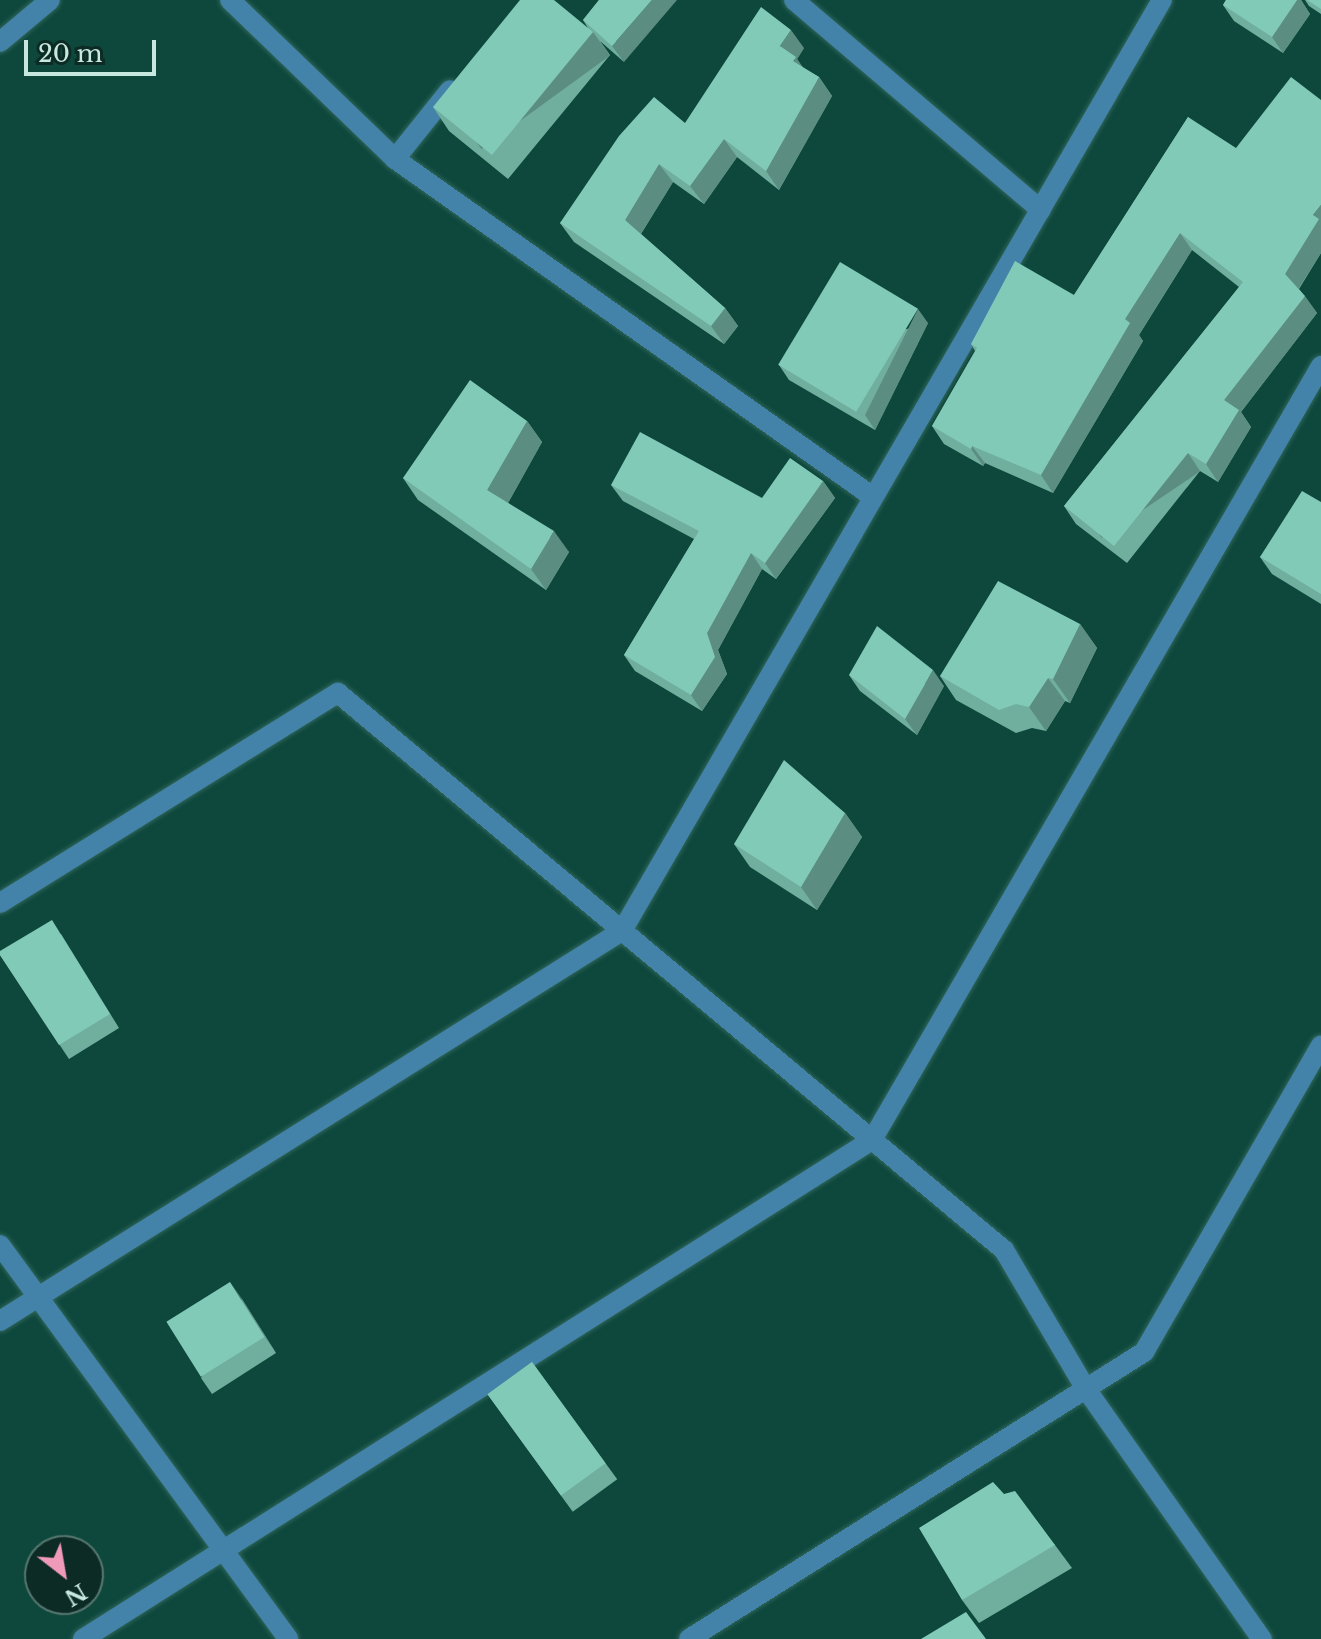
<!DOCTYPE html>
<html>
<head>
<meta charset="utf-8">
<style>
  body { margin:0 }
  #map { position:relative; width:1321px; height:1639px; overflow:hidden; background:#0e483d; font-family:"Libre Baskerville",serif }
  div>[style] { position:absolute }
  .roads { filter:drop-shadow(0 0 2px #2f655a) drop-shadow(0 0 2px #2f655a) }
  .minor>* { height:20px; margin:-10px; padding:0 10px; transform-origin:10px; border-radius:10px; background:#4383a9 }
  .wall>* { inset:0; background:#70ae9e; transform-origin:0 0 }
  .shaded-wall>* { inset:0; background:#5b8d81; transform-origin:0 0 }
  .building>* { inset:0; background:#82cab8; transform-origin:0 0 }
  span { translate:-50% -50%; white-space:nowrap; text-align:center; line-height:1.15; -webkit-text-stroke:8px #0c2b24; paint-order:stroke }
  .north { position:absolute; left:24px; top:1535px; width:80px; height:80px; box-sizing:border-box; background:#0c2b24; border:2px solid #56776f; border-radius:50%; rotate:149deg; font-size:22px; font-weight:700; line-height:32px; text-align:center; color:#c6e8df }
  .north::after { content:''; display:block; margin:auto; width:28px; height:36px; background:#ef9ab8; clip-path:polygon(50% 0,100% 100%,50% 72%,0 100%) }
  .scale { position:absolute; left:24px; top:40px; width:132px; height:36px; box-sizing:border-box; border:4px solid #c6e8df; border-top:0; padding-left:10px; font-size:24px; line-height:28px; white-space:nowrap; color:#c6e8df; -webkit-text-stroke:6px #0c2b24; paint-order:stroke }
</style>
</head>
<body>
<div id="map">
  <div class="roads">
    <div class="minor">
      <i style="left:230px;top:0;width:229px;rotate:43.9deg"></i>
      <i style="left:395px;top:159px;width:585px;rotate:35.26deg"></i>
      <i style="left:794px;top:0;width:324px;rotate:40.4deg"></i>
      <i style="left:0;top:42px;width:65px;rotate:-40deg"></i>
      <i style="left:395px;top:159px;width:88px;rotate:-51.4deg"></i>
      <i style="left:0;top:903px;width:398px;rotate:-31.9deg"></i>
      <i style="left:338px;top:693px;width:868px;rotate:39.91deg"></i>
      <i style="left:1004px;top:1250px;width:161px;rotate:59.5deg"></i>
      <i style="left:1086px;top:1389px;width:306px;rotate:54.9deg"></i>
      <i style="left:0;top:1245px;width:488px;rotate:53.8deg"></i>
      <i style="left:0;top:1321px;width:734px;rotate:-32.09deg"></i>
      <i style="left:622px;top:931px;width:1076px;rotate:-59.89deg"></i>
      <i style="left:83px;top:1639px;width:934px;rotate:-32.31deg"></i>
      <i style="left:872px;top:1140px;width:895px;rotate:-59.88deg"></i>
      <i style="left:689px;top:1639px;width:538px;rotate:-32.24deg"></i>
      <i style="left:1144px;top:1352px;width:354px;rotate:-60deg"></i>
    </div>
  </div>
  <div class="wall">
    <i style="clip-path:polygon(599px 0,624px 62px,600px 41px,610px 55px,508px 179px,449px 131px,433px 107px,588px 28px,583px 20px)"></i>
    <i style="clip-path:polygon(1226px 0,1301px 0,1310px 14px,1283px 53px,1234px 21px,1223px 5px)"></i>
    <i style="clip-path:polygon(1305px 0,1321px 0,1321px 14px,1309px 6px)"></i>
    <i style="clip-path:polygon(804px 48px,797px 59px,803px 68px,819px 77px,832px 96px,779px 190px,737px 157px,704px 204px,673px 182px,641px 234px,725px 308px,738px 326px,724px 344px,574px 242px,560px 223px,685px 123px)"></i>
    <i style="clip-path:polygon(1188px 117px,1321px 253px,1299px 289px,1317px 313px,1241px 412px,1251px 427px,1218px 482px,1200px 471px,1127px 563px,1076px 524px,1064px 506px,1239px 287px,1192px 250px,1139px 335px,1143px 341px,1053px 493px,985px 463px,983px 466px,944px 444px,932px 426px,975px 351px,971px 344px,1074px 295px)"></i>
    <i style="clip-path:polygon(928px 323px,875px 430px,789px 380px,779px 365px)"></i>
    <i style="clip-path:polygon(527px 421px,542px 442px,508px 503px,569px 552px,546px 590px,418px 500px,403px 478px)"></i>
    <i style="clip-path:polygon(823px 481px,835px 498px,776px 579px,762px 569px,718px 650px,727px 674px,702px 711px,635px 671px,624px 655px,694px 539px,623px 501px,611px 485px,762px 498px)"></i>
    <i style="clip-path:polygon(1321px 502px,1321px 604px,1272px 574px,1260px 557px)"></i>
    <i style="clip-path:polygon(1080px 624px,1097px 648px,1070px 703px,1065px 701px,1046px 731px,1032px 728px,1016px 733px,956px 700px,940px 676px)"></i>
    <i style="clip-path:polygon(849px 675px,944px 686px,917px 735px,860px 691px)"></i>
    <i style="clip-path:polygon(845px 813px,862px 837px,817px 910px,750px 867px,734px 844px)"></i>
    <i style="clip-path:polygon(61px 934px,119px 1028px,69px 1059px,0 955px)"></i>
    <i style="clip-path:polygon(242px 1299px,276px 1353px,212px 1394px,201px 1378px)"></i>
    <i style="left:532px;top:1362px;width:145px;height:55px;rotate:54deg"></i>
    <i style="clip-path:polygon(1004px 1494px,1055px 1545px,1072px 1568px,979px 1623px,962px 1600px)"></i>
  </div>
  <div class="shaded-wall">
    <i style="clip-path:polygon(652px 0,677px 0,624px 62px,612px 46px)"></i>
    <i style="clip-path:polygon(1297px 0,1301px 0,1310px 14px,1283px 53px,1272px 37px)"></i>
    <i style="clip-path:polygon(791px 30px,804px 48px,797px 59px,809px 76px,806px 80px,780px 46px)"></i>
    <i style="left:593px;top:32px;width:29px;height:159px;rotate:54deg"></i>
    <i style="clip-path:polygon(819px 77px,832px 96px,779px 190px,766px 171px)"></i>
    <i style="clip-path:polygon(724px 139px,737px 157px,704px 204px,690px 186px)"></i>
    <i style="clip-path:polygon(659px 164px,673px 182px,638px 238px,625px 220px)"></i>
    <i style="clip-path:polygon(1321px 205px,1321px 253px,1297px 291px,1285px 274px,1313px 215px)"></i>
    <i style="clip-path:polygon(1180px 233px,1192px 250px,1139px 335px,1143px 341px,1053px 493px,1041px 475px,1125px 319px)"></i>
    <i style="clip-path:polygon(1305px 296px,1317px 313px,1241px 412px,1251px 427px,1218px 482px,1206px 464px,1224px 400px)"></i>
    <i style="clip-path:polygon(725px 308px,738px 326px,724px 344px,711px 326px)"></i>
    <i style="clip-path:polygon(918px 309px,928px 323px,875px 430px,865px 415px)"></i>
    <i style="clip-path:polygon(527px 421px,542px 442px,503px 512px,487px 490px)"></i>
    <i style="clip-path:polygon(972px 446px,985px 463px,983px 466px,971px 449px)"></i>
    <i style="left:1188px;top:453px;width:22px;height:119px;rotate:56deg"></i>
    <i style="clip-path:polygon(823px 481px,835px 498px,776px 579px,765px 563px)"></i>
    <i style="clip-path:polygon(554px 531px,569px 552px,546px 590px,531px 569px)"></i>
    <i style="clip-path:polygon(751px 553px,762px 569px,718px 650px,727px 674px,702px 711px,691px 695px,707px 633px)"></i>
    <i style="clip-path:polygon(1080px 624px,1097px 648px,1070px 703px,1053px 679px)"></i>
    <i style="clip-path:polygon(933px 670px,944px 686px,917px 735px,905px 719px)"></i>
    <i style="clip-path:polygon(1048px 678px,1065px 701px,1046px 731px,1029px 707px)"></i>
    <i style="clip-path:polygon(845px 813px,862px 837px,817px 910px,801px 887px)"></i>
    <i style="clip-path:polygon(230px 1282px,242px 1299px,276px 1353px,265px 1337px)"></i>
  </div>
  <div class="building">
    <i style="clip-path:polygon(520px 0,554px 0,593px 32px,492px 155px,433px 107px)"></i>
    <i style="clip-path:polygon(599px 0,652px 0,612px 46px,583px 20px)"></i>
    <i style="clip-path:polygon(1226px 0,1297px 0,1272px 37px,1223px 5px)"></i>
    <i style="clip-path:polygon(1307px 0,1321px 0,1321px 9px)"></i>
    <i style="clip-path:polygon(761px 7px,791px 30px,780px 46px,796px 57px,793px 61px,819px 77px,766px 171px,724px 139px,690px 186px,659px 164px,625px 220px,725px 308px,711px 326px,560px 223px,619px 136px,654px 97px,685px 123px)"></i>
    <i style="clip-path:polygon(1291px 77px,1321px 100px,1321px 205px,1313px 215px,1319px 219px,1285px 274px,1305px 296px,1224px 400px,1239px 410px,1206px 464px,1188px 453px,1114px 546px,1064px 506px,1243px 282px,1180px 233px,1125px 319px,1130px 323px,1041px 475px,972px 446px,971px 449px,932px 426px,977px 348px,971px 344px,1015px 261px,1074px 295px,1188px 117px,1236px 148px)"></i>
    <i style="left:840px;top:262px;width:91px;height:120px;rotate:31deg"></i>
    <i style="clip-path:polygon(470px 380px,527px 421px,487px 490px,554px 531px,531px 569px,403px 478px)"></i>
    <i style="clip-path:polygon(640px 432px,762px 498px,790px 458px,823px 481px,765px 563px,751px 553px,707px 633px,715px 657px,691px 695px,624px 655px,699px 531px,611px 485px)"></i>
    <i style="clip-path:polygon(1302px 491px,1321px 502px,1321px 594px,1260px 557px)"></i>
    <i style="clip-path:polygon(998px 581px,1080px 624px,1053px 679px,1048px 678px,1029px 707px,1016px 704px,999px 710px,940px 676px)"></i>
    <i style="clip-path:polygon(877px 626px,933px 670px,905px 719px,849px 675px)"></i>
    <i style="clip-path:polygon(784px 760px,845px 813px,801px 887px,734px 844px)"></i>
    <i style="clip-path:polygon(52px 920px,110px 1014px,59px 1045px,0 955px,0 951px)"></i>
    <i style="left:230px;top:1282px;width:65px;height:75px;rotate:58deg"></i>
    <i style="left:532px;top:1362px;width:125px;height:55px;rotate:54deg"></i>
    <i style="clip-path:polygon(993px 1482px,1004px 1494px,1015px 1491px,1055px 1545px,962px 1600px,919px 1528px)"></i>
    <i style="clip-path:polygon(966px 1612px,986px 1639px,921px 1639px)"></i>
  </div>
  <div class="north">N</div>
  <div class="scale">20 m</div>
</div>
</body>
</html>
